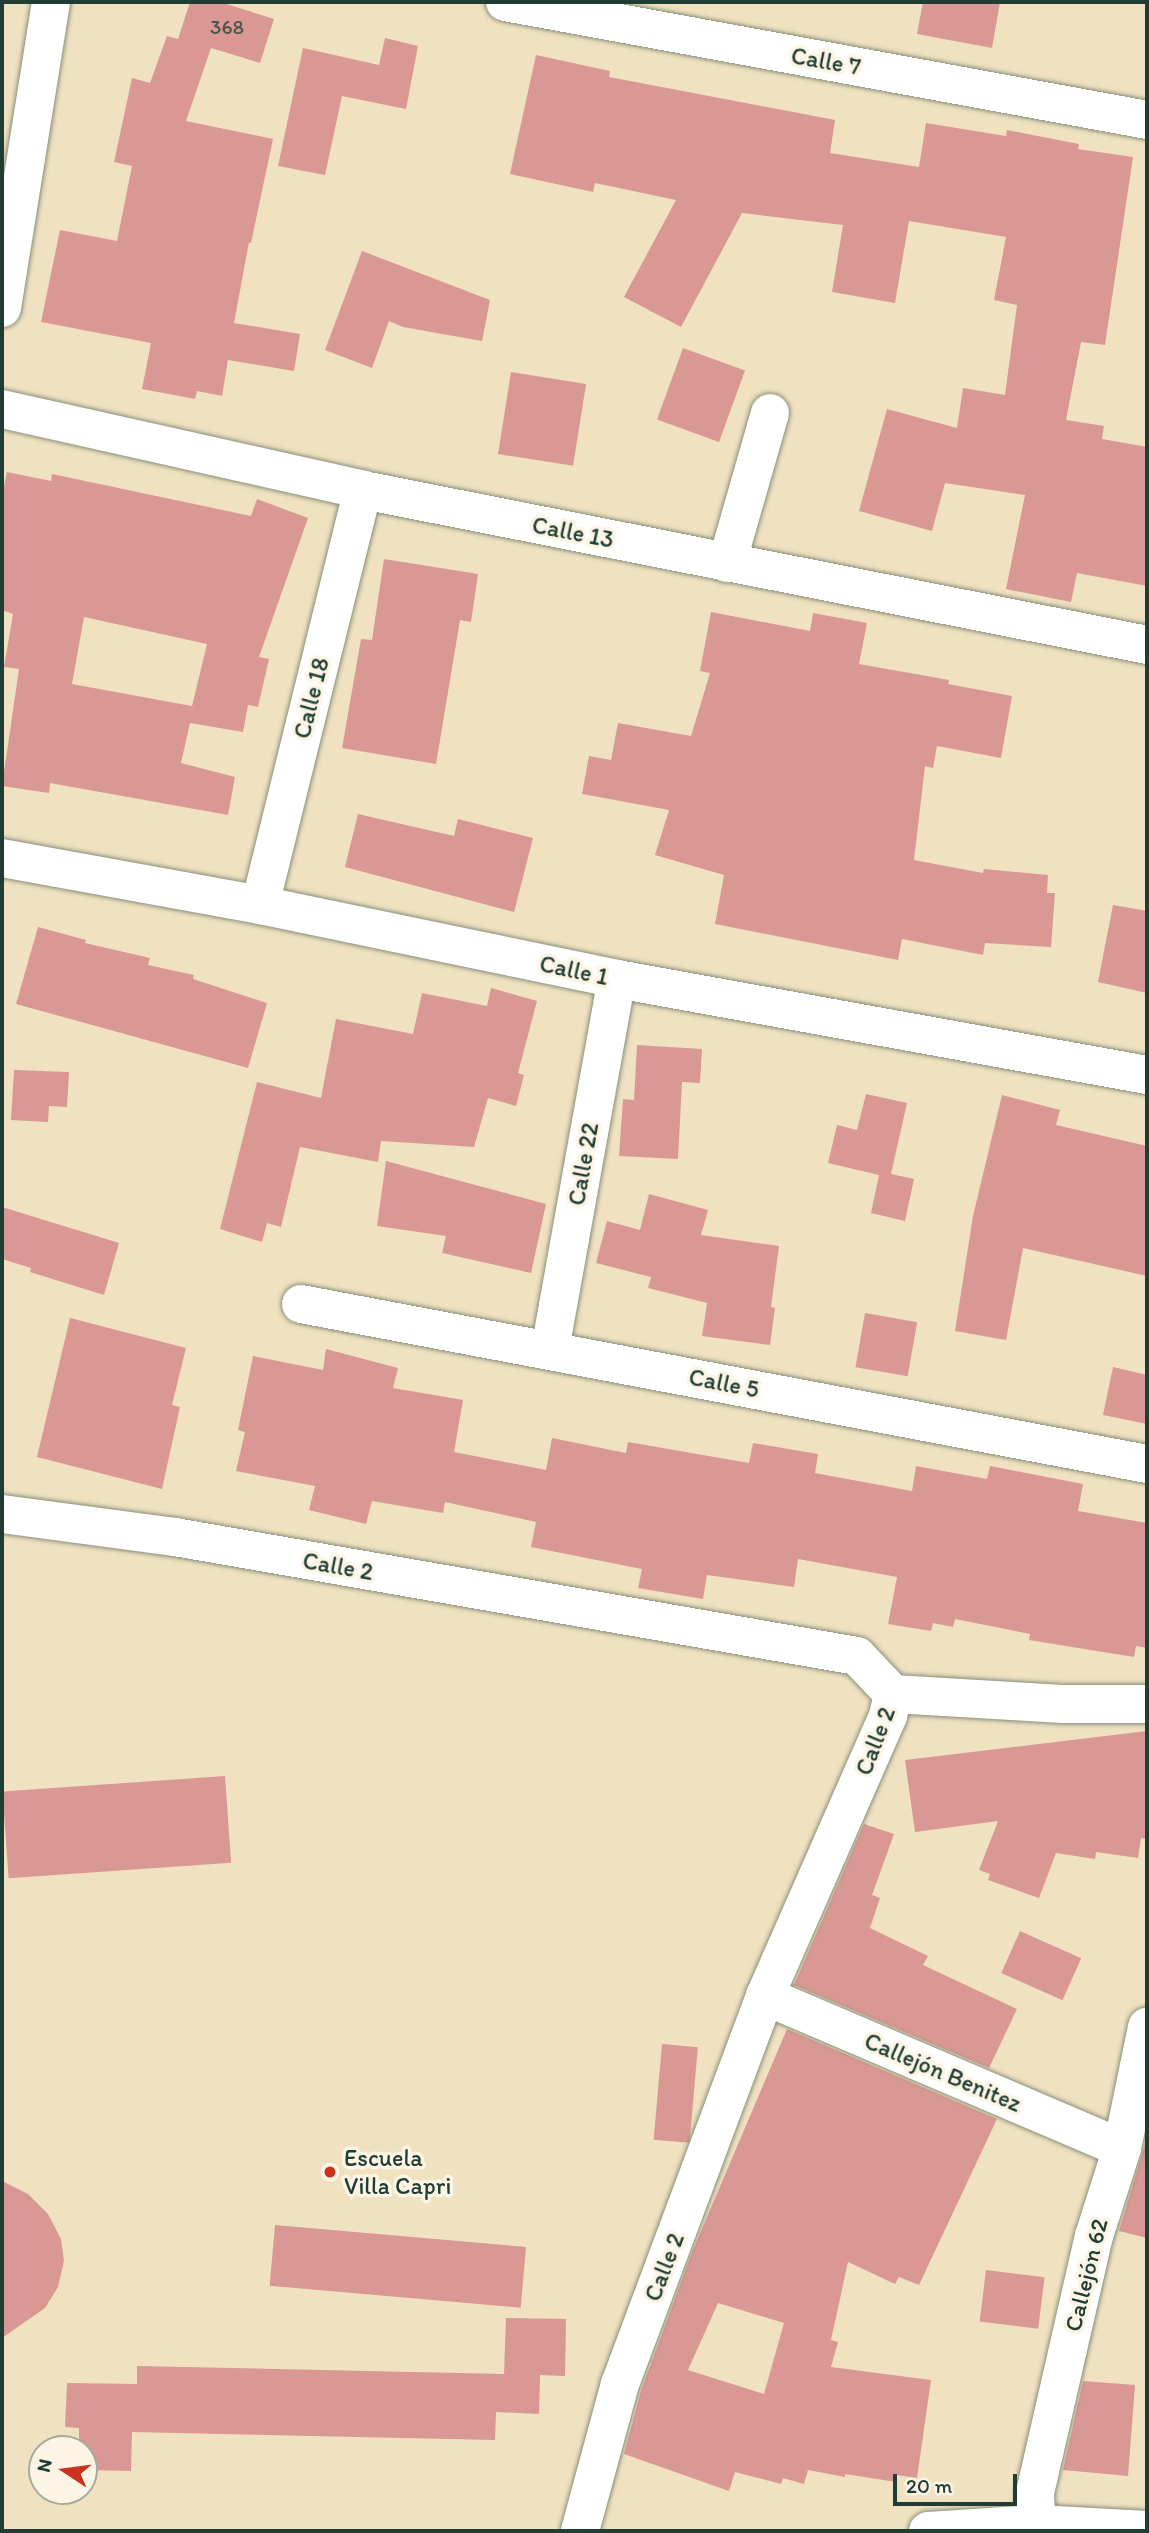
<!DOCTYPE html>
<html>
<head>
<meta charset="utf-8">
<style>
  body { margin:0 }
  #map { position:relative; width:1149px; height:2533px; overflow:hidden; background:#f0e1c1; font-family:Itim,sans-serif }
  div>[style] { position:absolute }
  .building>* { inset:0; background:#da9894; transform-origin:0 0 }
  .roads { filter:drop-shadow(0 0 2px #888f7a) drop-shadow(0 0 2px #888f7a) }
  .street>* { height:38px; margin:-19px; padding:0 19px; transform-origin:19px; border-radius:19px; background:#fff }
  .dots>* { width:19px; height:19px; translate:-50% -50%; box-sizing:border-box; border:4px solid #fcf5e5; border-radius:50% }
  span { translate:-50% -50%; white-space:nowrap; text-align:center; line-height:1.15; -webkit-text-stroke:7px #fcf5e5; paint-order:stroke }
  .number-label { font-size:21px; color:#4e544c }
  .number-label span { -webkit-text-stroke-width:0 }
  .street-label { font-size:24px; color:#1f3d34 }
  .poi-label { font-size:24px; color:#1f3d34 }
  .left { translate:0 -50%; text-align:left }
  .frame { position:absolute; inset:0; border:4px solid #1f3d34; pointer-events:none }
  .north { position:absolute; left:28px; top:2435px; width:70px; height:70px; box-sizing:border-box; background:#fcf5e5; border:2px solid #a4ab9e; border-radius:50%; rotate:283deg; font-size:19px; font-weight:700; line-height:28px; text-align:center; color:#1f3d34 }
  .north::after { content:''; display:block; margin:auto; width:24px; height:32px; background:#c8321e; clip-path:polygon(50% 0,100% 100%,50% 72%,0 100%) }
  .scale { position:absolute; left:893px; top:2474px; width:124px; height:32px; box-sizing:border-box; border:4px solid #1f3d34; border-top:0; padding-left:9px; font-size:21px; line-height:24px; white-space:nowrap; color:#1f3d34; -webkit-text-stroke:5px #fcf5e5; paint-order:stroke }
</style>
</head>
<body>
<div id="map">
  <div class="building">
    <i style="clip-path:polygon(190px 2px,220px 2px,274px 19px,260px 63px,211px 48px,186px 121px,273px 139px,251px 243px,249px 242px,234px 323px,300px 334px,294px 371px,228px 360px,222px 396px,197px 391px,195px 399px,142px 389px,151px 343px,41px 322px,60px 230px,117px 241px,132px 166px,114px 162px,132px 78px,150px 83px,167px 36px,178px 39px)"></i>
    <i style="clip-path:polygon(923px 2px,1000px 2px,992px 48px,917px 34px)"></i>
    <i style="clip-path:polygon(385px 38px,418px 46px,406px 109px,342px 96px,325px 175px,278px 166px,303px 48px,379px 65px)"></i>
    <i style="clip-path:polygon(536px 55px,610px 71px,609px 77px,835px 120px,830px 153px,919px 167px,926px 123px,1006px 136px,1007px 130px,1079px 144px,1078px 149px,1133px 157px,1105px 345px,1081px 342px,1066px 420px,1104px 426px,1102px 439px,1147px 447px,1147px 586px,1077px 573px,1071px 602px,1006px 589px,1025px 495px,945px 483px,932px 531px,859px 511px,887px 409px,957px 428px,963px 388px,1005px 395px,1017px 305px,994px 300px,1006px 237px,909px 221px,895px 303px,832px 292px,843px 225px,742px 213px,681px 327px,624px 297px,676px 200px,595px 183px,593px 192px,510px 174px)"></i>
    <i style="clip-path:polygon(362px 251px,490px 300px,482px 341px,403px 327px,389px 321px,372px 368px,325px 350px)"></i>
    <i style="left:683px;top:348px;width:66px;height:76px;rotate:20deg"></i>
    <i style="left:511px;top:372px;width:76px;height:83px;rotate:9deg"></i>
    <i style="clip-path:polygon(evenodd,7px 472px,51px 481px,52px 474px,251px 516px,257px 499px,308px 518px,259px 657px,269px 659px,258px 707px,248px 705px,243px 732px,190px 723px,181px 763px,235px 777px,228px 815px,50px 783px,49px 793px,2px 786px,19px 669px,4px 667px,13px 614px,2px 610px,2px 496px,7px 472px,84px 617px,207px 644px,192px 706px,72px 684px,84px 617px)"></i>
    <i style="clip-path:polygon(384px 559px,478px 574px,471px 622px,460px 620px,436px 764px,342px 748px,361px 639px,372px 640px)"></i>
    <i style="clip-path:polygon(711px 612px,810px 631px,813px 613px,867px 623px,859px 664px,949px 680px,948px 684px,1012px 696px,1001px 758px,937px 746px,933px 768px,925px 766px,914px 860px,983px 873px,984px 869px,1048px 875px,1047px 893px,1055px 893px,1051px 947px,985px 943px,983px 955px,902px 939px,898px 960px,715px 924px,724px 875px,655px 855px,669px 810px,582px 794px,589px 756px,611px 760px,618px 723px,691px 736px,710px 673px,700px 671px)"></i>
    <i style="clip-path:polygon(358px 814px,454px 836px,458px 819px,533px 838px,514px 912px,345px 867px)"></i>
    <i style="clip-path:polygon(1113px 905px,1147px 911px,1147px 993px,1098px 982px)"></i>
    <i style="clip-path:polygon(38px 927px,86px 940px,85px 943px,150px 958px,148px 965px,194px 975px,193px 979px,267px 1003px,248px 1068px,16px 1004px)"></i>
    <i style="clip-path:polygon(491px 988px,537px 1001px,518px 1073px,524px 1075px,516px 1106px,488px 1098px,474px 1147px,381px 1141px,378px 1162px,300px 1147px,281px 1227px,267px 1223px,262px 1242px,220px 1229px,257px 1082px,321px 1098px,336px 1019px,413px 1034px,422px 993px,487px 1006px)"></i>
    <i style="clip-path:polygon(637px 1045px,702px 1049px,700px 1083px,682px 1082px,678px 1159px,619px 1156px,623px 1099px,634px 1100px)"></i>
    <i style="clip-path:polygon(14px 1070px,69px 1072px,67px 1107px,49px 1106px,48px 1122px,11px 1120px)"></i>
    <i style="clip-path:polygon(866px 1094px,907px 1103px,891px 1174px,914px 1179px,905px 1221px,871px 1213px,879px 1175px,828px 1163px,837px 1125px,857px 1130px)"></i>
    <i style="clip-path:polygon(1002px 1095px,1060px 1110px,1056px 1125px,1147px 1146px,1147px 1276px,1023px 1248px,1006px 1340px,955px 1331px,973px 1216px)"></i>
    <i style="clip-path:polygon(386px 1161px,546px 1204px,531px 1273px,442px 1253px,446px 1236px,377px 1226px)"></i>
    <i style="clip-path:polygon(649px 1194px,708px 1210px,701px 1235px,779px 1246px,771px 1307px,775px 1308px,770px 1345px,702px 1336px,707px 1303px,648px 1288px,651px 1277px,596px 1263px,607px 1221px,640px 1230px)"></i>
    <i style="clip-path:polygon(2px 1207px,119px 1243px,104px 1295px,30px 1272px,31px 1268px,2px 1259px)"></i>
    <i style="left:865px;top:1313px;width:53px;height:55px;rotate:10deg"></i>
    <i style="clip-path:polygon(70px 1318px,186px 1348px,172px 1405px,180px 1407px,162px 1489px,37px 1457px)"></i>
    <i style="clip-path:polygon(326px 1349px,398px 1368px,393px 1388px,463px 1400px,454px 1452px,546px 1470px,552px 1438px,626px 1453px,628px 1442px,749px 1463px,753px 1443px,818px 1454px,815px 1473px,912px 1491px,916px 1466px,987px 1479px,990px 1466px,1083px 1484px,1078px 1511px,1147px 1523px,1147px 1648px,1136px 1646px,1134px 1657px,1029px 1640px,1030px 1634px,955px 1619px,953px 1627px,933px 1623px,931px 1631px,888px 1624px,897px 1577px,798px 1559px,794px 1587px,707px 1575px,703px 1599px,638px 1588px,642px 1569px,531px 1547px,536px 1522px,445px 1502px,443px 1513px,372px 1501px,366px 1524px,309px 1510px,315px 1486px,236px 1471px,245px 1432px,238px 1430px,253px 1356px,323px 1370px)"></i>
    <i style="clip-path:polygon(1113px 1367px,1147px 1375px,1147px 1424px,1103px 1415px)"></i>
    <i style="clip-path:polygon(1147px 1731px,1147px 1839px,1141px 1838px,1138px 1858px,1096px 1852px,1095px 1859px,1056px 1853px,1039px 1898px,988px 1880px,990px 1874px,979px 1870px,998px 1821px,915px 1832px,905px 1760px)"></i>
    <i style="left:225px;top:1776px;width:87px;height:223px;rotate:86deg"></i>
    <i style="clip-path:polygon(864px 1824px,894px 1834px,872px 1895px,880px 1898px,870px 1928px,928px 1956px,923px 1965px,1017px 2009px,989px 2068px,794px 1985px)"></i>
    <i style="left:1020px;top:1931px;width:67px;height:46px;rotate:24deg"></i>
    <i style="clip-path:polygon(evenodd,787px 2029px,997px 2119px,919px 2285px,899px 2277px,895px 2284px,848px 2262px,831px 2340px,838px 2342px,831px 2367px,931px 2380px,917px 2478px,897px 2475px,896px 2482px,845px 2474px,845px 2477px,808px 2470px,804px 2484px,783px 2478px,781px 2484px,735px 2472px,729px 2491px,624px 2454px,641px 2391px,693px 2250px,787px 2029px,718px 2303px,784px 2323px,764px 2394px,688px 2370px,718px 2303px)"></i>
    <i style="left:662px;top:2044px;width:36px;height:96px;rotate:5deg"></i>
    <i style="clip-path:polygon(1146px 2141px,1147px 2141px,1147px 2238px,1119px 2231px)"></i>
    <i style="clip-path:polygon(2px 2181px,28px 2194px,48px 2214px,61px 2239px,64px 2261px,58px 2287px,45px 2308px,2px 2338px)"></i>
    <i style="left:275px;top:2225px;width:252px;height:61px;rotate:5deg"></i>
    <i style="left:986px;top:2270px;width:59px;height:52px;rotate:7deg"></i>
    <i style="clip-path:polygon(506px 2318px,566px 2319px,565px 2376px,540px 2375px,539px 2414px,496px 2412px,495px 2440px,132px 2432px,131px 2471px,84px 2470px,84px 2449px,79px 2449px,79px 2428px,65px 2427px,67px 2383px,137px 2384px,137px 2366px,504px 2374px)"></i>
    <i style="clip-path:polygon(1083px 2381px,1135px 2385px,1128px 2476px,1063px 2470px)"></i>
  </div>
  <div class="roads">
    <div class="street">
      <i style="left:505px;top:2px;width:653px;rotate:10.41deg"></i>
      <i style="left:2px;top:308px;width:310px;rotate:-80.9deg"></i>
      <i style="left:2px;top:409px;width:370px;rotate:12.6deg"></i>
      <i style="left:363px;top:490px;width:799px;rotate:11.18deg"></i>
      <i style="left:727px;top:563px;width:156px;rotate:-74deg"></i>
      <i style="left:2px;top:858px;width:262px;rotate:10.3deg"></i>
      <i style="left:260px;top:905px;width:365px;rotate:11.7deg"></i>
      <i style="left:617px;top:979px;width:539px;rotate:10.27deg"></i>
      <i style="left:260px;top:905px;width:428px;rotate:-76.1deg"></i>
      <i style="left:301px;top:1304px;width:861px;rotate:10.71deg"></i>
      <i style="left:550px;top:1350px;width:377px;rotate:-79.8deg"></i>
      <i style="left:2px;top:1514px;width:175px;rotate:7.6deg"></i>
      <i style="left:175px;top:1537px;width:692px;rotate:9.9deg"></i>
      <i style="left:857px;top:1656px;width:52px;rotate:46.5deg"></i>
      <i style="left:893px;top:1694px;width:170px;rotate:3.4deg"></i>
      <i style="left:1063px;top:1704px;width:84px"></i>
      <i style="left:765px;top:1996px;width:388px;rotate:23.1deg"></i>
      <i style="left:1037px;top:2524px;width:31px;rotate:-94deg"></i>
      <i style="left:1035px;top:2493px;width:264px;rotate:-77.1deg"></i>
      <i style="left:1094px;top:2236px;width:92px;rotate:-72.3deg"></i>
      <i style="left:1122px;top:2148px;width:124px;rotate:-78.3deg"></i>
      <i style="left:580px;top:2531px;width:152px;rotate:-74.8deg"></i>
      <i style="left:620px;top:2384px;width:414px;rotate:-69.5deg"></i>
      <i style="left:765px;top:1996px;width:306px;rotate:-66.3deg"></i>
      <i style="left:888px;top:1716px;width:23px;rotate:-77deg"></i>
      <i style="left:928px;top:2531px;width:109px;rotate:-3.7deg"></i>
      <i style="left:1037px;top:2524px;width:110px;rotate:3.1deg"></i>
    </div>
  </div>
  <div class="dots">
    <i style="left:330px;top:2172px;background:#c8321e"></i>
  </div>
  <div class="number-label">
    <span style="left:227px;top:27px">368</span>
  </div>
  <div class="street-label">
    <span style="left:826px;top:61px;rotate:10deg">Calle 7</span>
    <span style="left:573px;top:532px;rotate:11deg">Calle 13</span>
    <span style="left:311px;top:698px;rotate:-76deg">Calle 18</span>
    <span style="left:574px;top:970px;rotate:12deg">Calle 1</span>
    <span style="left:583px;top:1164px;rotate:-80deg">Calle 22</span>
    <span style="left:724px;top:1383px;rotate:11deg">Calle 5</span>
    <span style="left:338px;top:1566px;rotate:10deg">Calle 2</span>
    <span style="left:875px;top:1741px;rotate:-69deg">Calle 2</span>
    <span style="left:943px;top:2072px;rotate:23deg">Callejón Benitez</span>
    <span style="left:664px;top:2267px;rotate:-69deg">Calle 2</span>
    <span style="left:1086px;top:2275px;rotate:-76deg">Callejón 62</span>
  </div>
  <div class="poi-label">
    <span class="left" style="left:344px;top:2172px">Escuela<br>Villa Capri</span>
  </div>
  <div class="frame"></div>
  <div class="north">N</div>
  <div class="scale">20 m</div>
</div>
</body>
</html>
